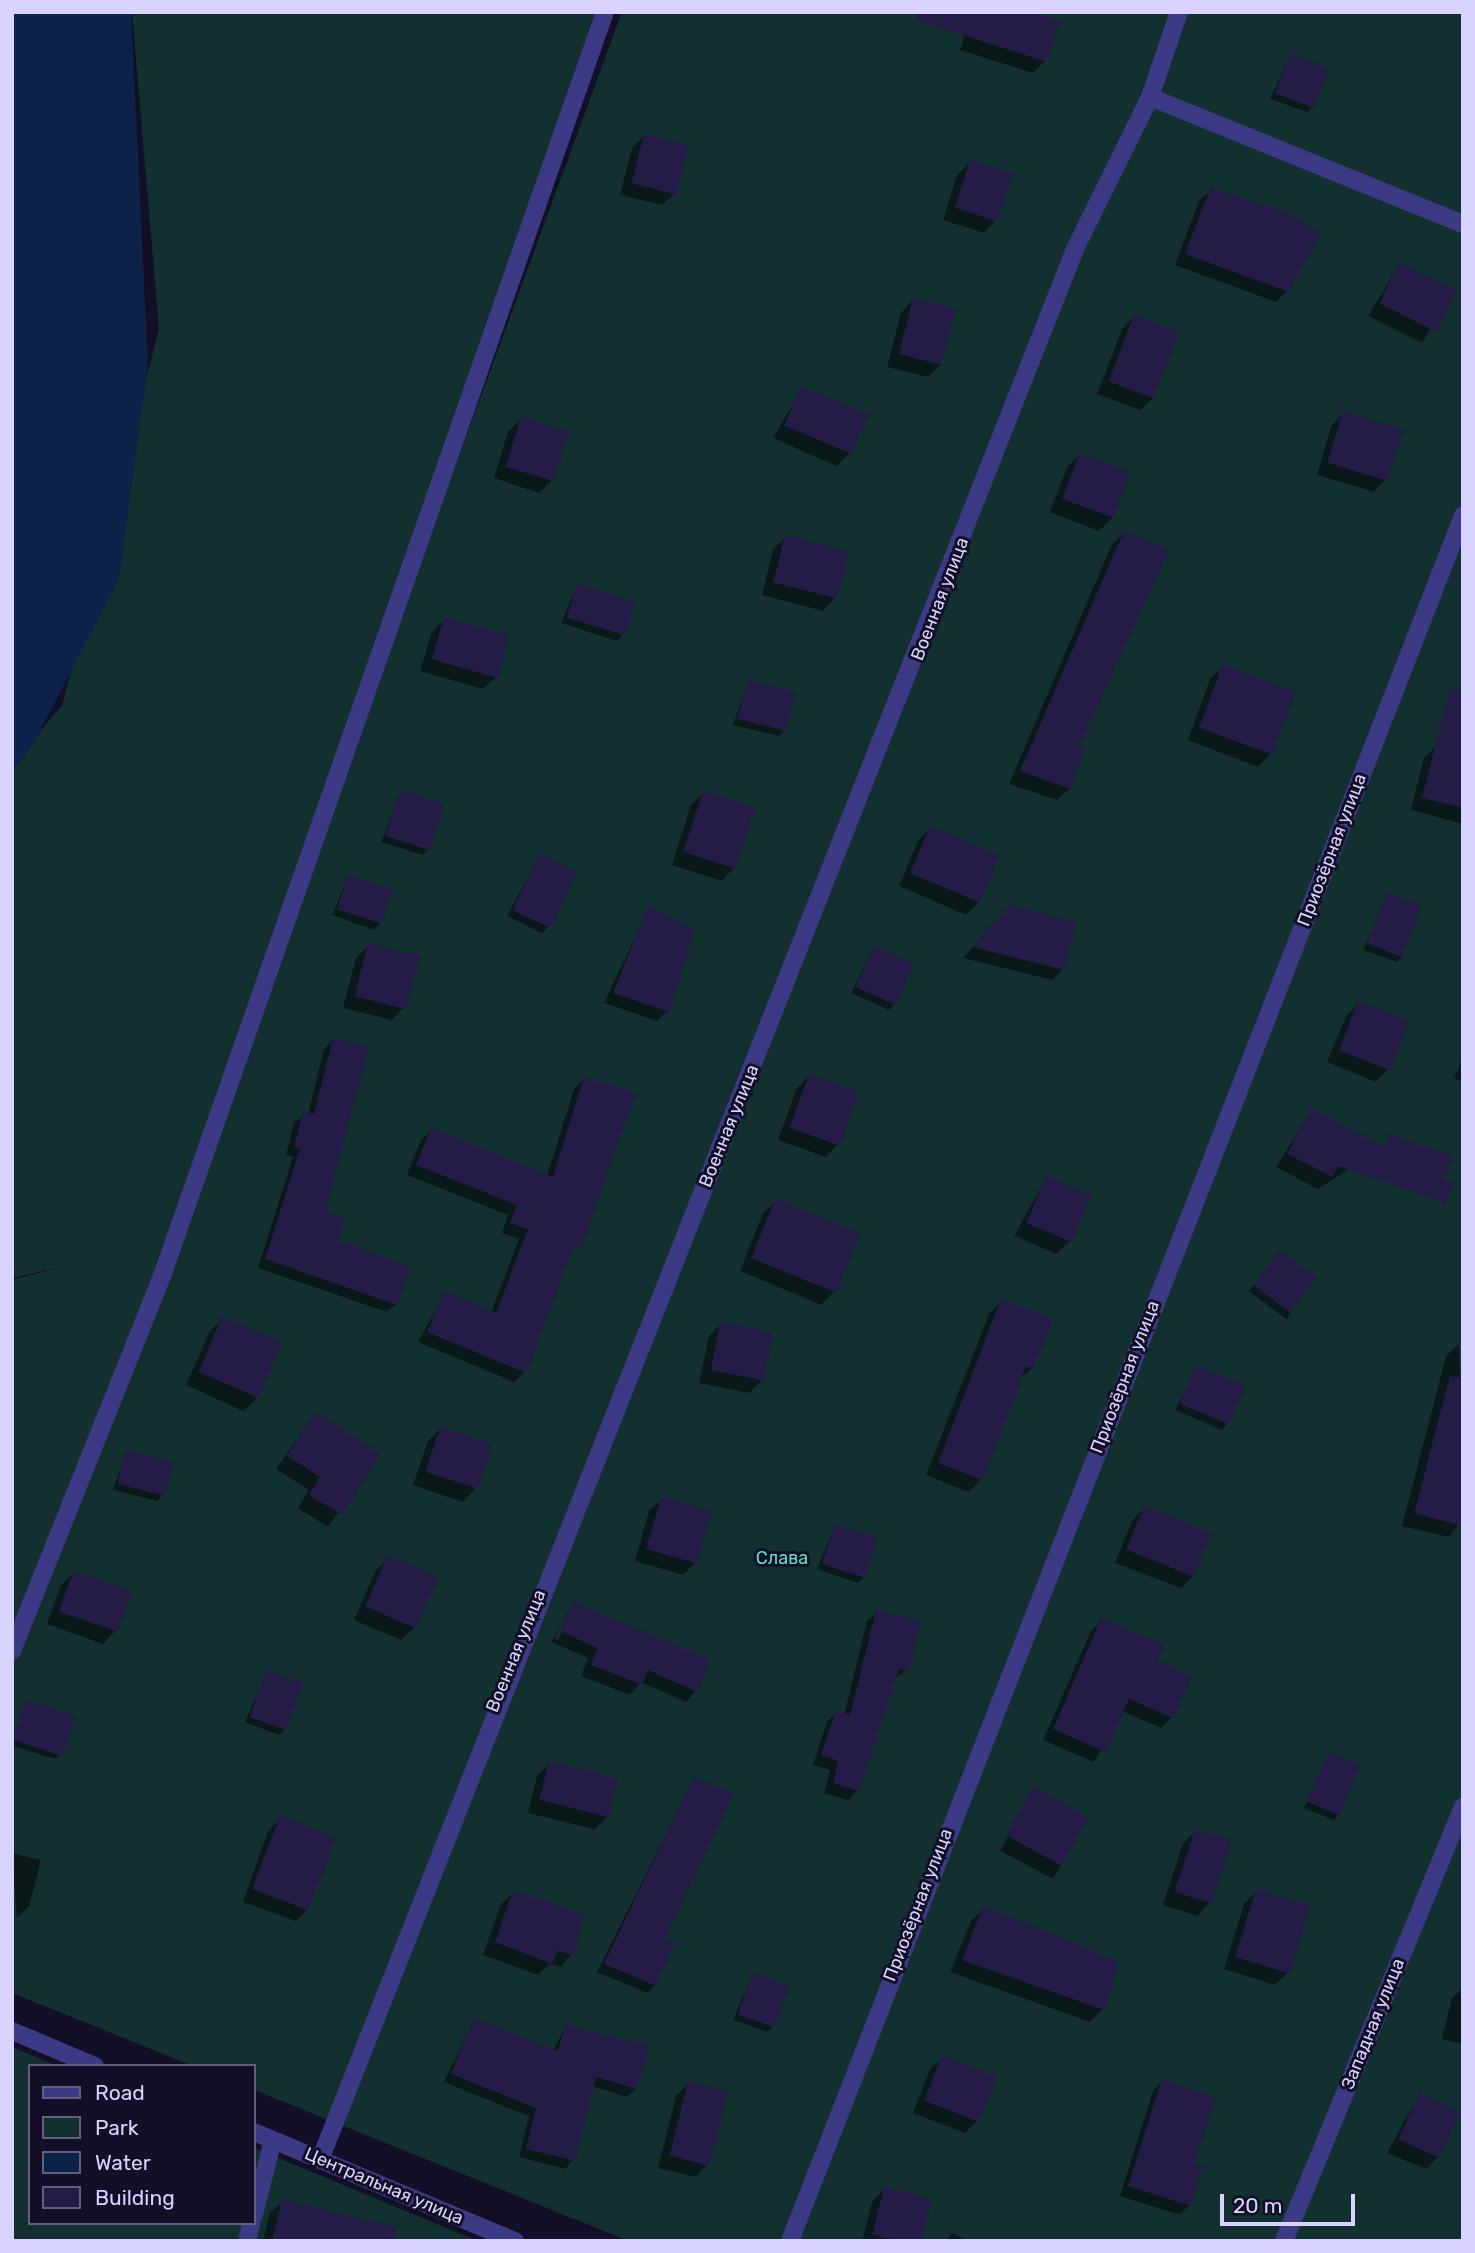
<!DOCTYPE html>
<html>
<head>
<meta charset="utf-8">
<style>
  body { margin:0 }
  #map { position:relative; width:1475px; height:2253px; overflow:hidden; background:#130f26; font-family:Rubik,sans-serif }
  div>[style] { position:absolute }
  .green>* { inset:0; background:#12302f }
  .water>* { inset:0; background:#0c2248 }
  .shadow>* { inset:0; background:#0007; transform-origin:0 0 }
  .building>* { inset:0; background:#241b47; transform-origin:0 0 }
  .lane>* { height:18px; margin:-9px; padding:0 9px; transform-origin:9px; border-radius:9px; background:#3d3a85 }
  .street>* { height:18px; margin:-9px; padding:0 9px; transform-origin:9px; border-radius:9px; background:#3d3a85 }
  span { translate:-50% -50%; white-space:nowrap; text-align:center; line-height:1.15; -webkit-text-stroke:6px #130f26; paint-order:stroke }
  .street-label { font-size:18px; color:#d9d4ff }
  .park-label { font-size:18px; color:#5fe0c0 }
  .frame { position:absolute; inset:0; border:14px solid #d9d4ff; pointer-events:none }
  .legend { position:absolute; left:28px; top:2064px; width:228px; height:161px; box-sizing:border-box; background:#130f26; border:2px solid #625e7d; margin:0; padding:9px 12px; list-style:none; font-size:21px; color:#d9d4ff }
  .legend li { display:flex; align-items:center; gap:14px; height:35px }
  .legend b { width:35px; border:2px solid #625e7d }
  .scale { position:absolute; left:1220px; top:2194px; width:135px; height:32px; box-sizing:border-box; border:4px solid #d9d4ff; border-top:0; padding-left:9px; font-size:21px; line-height:24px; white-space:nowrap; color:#d9d4ff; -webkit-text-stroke:5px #130f26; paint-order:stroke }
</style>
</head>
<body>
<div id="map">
  <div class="green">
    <i style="clip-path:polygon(132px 12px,595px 12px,171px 1241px,622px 12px,1463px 12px,1463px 2241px,629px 2241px,254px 2090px,254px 2066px,193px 2066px,12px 1993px,12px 1280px,66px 1266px,12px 1278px,12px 765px,62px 705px,159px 329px)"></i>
    <i style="clip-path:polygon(12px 2047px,57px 2066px,30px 2066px,30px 2223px,254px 2223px,254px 2148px,478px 2241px,12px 2241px)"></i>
  </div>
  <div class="water">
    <i style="clip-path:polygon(12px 12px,131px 12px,148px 365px,119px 579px,32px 746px,12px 771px)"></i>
  </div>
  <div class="shadow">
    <i style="clip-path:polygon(972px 12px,1045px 61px,1033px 73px,960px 50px)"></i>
    <i style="clip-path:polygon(1290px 56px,1313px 107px,1307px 112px,1270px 99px)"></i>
    <i style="clip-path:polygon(644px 136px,675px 193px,662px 205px,620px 195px,632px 148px)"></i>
    <i style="clip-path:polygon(970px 162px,996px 220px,984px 233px,943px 220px,957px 175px)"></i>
    <i style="clip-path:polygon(1211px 190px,1287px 291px,1276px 302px,1175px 265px,1199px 201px)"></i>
    <i style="clip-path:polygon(1399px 265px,1453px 291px,1422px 343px,1368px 316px)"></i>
    <i style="clip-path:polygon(913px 300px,941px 364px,928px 377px,887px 367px,901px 313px)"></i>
    <i style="clip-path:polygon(1134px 317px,1153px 398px,1140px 410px,1097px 394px,1122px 329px)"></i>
    <i style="clip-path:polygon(802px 388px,849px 454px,836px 466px,773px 438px)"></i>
    <i style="clip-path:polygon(1344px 413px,1386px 479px,1374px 492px,1317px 475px,1331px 426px)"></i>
    <i style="clip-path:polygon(521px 419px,551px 481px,539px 493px,494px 478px,508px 432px)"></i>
    <i style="clip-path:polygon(1079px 455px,1112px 518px,1099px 531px,1050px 512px,1067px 467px)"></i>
    <i style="clip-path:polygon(1124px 533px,1070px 788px,1057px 800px,1009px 784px,1111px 546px)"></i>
    <i style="clip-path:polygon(786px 537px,835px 598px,823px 611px,762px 595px,773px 549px)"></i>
    <i style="clip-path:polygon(577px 586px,622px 635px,617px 641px,561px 623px)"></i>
    <i style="clip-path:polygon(445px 619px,496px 677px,483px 689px,420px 671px,432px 632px)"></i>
    <i style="clip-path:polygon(1223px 667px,1293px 693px,1270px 754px,1258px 767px,1188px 740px,1210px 679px)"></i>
    <i style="clip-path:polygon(748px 682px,785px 730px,779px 736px,733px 725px)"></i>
    <i style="clip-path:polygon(1436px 746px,1463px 751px,1463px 824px,1411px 810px,1424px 758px)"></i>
    <i style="clip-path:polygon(401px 792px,429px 849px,423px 855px,381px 842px)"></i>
    <i style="clip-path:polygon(703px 793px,734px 868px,722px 881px,672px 865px,691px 805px)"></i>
    <i style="clip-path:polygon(930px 828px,979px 902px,966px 915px,899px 886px,918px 841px)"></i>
    <i style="clip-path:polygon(539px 856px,548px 927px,542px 933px,507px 916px)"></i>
    <i style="clip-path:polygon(348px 877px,380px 924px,374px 930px,332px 915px)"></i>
    <i style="clip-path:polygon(1387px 894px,1403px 956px,1397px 962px,1363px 950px)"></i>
    <i style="clip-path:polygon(649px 908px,667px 1011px,657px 1021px,604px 1003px)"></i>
    <i style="clip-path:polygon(1000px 918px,1062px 970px,1052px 980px,963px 958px)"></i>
    <i style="clip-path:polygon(369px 945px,404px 1007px,392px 1020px,343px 1008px,356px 958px)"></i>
    <i style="clip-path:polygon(874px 948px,894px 1004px,889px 1010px,851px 993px)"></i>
    <i style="clip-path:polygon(1359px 1003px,1388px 1069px,1376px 1082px,1327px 1062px,1346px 1016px)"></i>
    <i style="clip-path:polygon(333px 1040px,323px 1213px,336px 1241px,396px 1304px,387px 1312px,258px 1268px,293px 1157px,286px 1155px,294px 1122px,308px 1114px,324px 1049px)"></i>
    <i style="clip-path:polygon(1463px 1057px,1463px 1082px,1454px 1078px)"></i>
    <i style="clip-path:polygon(809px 1076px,838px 1144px,826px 1157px,778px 1140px,797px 1088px)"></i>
    <i style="clip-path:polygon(584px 1079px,524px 1372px,514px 1382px,418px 1342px,445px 1293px,491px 1313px,519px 1239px,502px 1233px,508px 1215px,407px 1175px,421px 1140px,431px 1130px,547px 1176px,574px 1089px)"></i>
    <i style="clip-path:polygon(1312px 1110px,1349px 1169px,1318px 1189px,1276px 1167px)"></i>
    <i style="clip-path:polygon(1046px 1178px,1069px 1242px,1056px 1254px,1014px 1236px)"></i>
    <i style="clip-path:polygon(776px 1201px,834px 1292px,821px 1305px,740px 1271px,763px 1213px)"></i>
    <i style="clip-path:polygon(1275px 1258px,1308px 1273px,1287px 1320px,1249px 1291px)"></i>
    <i style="clip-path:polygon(1002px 1301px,1032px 1368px,1019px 1380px,981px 1479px,969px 1492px,926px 1475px,989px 1314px)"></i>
    <i style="clip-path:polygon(222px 1319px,256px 1399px,243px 1411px,186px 1385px,210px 1331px)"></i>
    <i style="clip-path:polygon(721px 1324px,762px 1380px,749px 1393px,699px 1383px,709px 1336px)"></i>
    <i style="clip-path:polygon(1459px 1344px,1463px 1518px,1449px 1537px,1402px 1526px,1446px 1356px)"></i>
    <i style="clip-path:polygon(1197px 1368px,1227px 1424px,1222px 1430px,1175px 1410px)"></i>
    <i style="clip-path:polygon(315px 1414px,378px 1454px,328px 1527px,298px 1508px,309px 1490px,276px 1469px)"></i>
    <i style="clip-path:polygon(440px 1429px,475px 1489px,463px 1502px,413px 1485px,428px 1441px)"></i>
    <i style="clip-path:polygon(127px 1452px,163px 1495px,157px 1501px,113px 1490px)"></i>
    <i style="clip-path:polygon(662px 1499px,695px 1563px,683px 1575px,635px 1561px,649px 1511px)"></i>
    <i style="clip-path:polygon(1144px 1508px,1194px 1575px,1181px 1588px,1115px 1563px,1132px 1521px)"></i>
    <i style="clip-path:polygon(835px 1526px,864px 1577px,858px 1583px,817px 1569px)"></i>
    <i style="clip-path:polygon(389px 1558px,414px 1628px,401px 1640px,354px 1620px,376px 1570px)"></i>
    <i style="clip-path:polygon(74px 1573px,130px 1592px,115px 1631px,103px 1644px,47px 1624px,61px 1585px)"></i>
    <i style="clip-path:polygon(evenodd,573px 1604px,696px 1691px,686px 1702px,641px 1682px,630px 1695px,581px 1676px,588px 1658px,551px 1642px,573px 1604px,566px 1614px,569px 1614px,558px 1640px,555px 1638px,566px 1614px)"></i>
    <i style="clip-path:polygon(877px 1612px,907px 1670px,894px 1679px,858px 1790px,848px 1800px,824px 1793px,830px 1770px,813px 1765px,827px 1722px,836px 1712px,844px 1715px,867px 1621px)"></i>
    <i style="clip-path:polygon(1102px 1620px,1155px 1662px,1172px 1717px,1161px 1728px,1122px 1711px,1094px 1762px,1043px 1740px,1091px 1631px)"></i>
    <i style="clip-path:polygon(267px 1672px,285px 1729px,279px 1735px,245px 1722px)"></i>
    <i style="clip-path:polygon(27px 1702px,61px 1753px,55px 1759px,12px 1746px)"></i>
    <i style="clip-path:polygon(1329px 1753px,1340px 1814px,1334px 1820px,1304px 1808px)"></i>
    <i style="clip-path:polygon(550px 1763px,607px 1817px,594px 1829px,528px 1813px,537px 1776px)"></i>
    <i style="clip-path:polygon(693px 1780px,655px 1985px,647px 1993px,597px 1972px)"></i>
    <i style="left:1033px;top:1789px;width:60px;height:70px;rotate:28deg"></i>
    <i style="clip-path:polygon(281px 1818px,308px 1909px,296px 1921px,243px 1902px,268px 1831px)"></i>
    <i style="clip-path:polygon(1196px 1831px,1230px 1842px,1209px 1903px,1197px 1916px,1163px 1905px,1183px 1843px)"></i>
    <i style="clip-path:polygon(12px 1853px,41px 1860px,29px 1906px,17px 1918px)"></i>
    <i style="clip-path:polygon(1257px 1891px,1287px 1973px,1275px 1985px,1224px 1969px,1244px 1904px)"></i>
    <i style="clip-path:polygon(514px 1892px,572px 1954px,560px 1967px,549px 1964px,538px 1975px,483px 1955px,501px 1904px)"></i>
    <i style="clip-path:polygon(984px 1909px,1102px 2009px,1090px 2022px,950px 1972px,971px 1921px)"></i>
    <i style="clip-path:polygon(752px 1975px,773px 2026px,767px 2032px,733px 2020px)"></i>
    <i style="clip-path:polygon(1463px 1988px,1463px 2044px,1442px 2039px,1452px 1998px)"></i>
    <i style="clip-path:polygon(474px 2020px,553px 2051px,565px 2027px,636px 2089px,627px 2097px,592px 2086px,573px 2160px,565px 2169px,519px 2157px,529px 2116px,444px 2082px)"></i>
    <i style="clip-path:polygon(943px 2057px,977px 2121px,965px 2133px,913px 2113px,930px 2069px)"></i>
    <i style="clip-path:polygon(1162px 2081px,1192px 2165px,1189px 2205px,1180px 2215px,1120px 2196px,1153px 2091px)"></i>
    <i style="clip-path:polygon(689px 2083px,708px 2164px,695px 2177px,658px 2168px,676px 2096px)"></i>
    <i style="clip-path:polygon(1419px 2095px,1438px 2157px,1426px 2169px,1387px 2153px)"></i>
    <i style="clip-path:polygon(884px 2189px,929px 2200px,919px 2241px,862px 2241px,872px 2202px)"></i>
    <i style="clip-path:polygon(283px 2201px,334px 2241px,263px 2241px,270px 2213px)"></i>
    <i style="clip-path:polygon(952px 2233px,968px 2241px,946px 2241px)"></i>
  </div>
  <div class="building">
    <i style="clip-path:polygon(917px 12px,1033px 12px,1060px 21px,1047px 62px,916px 20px)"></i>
    <i style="left:1290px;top:54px;width:42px;height:42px;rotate:21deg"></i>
    <i style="left:644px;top:134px;width:46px;height:51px;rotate:14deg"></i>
    <i style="left:970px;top:160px;width:45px;height:50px;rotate:18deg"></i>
    <i style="clip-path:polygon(1210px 188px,1282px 211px,1322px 233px,1288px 292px,1185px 254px)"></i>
    <i style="left:1399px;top:263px;width:64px;height:45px;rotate:26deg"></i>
    <i style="left:913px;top:298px;width:44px;height:58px;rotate:14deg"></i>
    <i style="left:1134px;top:315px;width:48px;height:71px;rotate:21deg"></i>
    <i style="left:801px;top:386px;width:73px;height:43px;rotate:23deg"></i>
    <i style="left:1343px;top:411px;width:63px;height:54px;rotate:17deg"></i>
    <i style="left:521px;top:417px;width:50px;height:52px;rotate:17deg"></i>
    <i style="left:1079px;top:453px;width:55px;height:49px;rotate:20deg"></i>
    <i style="clip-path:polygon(1124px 531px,1170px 549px,1079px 746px,1085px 748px,1071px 789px,1020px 771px)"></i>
    <i style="left:785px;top:535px;width:66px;height:49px;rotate:14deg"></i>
    <i style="left:577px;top:584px;width:61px;height:35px;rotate:17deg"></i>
    <i style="left:444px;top:617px;width:68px;height:44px;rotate:16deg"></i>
    <i style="left:1222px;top:665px;width:78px;height:67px;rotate:20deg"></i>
    <i style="left:747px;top:680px;width:50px;height:40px;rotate:14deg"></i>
    <i style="clip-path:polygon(1450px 689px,1463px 690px,1463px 808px,1422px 798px)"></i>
    <i style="left:400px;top:790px;width:47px;height:48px;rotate:18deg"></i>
    <i style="left:703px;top:791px;width:55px;height:64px;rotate:18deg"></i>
    <i style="left:930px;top:826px;width:76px;height:51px;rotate:23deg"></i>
    <i style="left:539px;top:854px;width:42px;height:62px;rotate:25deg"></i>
    <i style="left:348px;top:875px;width:47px;height:36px;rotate:18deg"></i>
    <i style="left:1387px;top:892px;width:38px;height:55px;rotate:22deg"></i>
    <i style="clip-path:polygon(1010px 905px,1076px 922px,1064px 970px,972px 947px)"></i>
    <i style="clip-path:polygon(648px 906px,695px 929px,669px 1012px,613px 993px)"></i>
    <i style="left:368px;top:943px;width:53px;height:55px;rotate:14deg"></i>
    <i style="left:874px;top:946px;width:44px;height:45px;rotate:24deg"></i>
    <i style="left:1358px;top:1001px;width:55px;height:53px;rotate:21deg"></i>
    <i style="clip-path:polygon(333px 1038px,369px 1047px,325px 1212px,345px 1218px,338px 1240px,411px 1268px,397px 1305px,265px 1259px,300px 1148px,294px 1147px,303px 1111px,314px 1114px)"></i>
    <i style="left:809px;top:1074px;width:53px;height:57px;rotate:20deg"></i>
    <i style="clip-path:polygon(584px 1077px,636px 1093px,581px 1248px,574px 1246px,526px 1373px,427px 1332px,444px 1291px,496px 1313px,528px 1229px,510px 1223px,517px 1205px,416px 1165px,431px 1128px,553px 1177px)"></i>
    <i style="clip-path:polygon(1311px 1108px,1384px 1147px,1389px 1134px,1453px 1156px,1444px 1180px,1454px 1185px,1446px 1203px,1338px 1166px,1332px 1177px,1287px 1154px)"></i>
    <i style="left:1046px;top:1176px;width:49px;height:51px;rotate:23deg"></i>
    <i style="left:775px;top:1199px;width:92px;height:64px;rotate:22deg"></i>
    <i style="left:1280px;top:1250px;width:45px;height:44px;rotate:37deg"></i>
    <i style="clip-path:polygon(1001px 1299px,1053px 1319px,1033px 1369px,1026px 1366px,983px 1480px,938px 1463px)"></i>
    <i style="left:222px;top:1317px;width:65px;height:60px;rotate:23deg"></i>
    <i style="left:720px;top:1322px;width:54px;height:49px;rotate:11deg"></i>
    <i style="left:1196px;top:1365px;width:54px;height:42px;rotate:23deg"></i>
    <i style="clip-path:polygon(1450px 1376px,1463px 1378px,1463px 1526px,1414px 1513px)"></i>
    <i style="clip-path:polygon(315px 1412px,381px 1454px,342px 1515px,309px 1495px,320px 1477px,287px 1456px)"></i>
    <i style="left:440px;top:1427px;width:55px;height:47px;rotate:18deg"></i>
    <i style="left:126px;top:1450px;width:49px;height:35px;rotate:14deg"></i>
    <i style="left:661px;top:1497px;width:53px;height:54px;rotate:16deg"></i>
    <i style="left:1144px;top:1506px;width:73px;height:47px;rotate:22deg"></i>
    <i style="left:835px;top:1524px;width:45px;height:42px;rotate:18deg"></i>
    <i style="left:388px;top:1555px;width:55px;height:56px;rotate:24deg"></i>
    <i style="left:73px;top:1571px;width:62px;height:43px;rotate:19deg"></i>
    <i style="clip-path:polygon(573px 1602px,711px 1660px,697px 1692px,648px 1670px,642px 1685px,591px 1665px,597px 1648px,560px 1631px)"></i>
    <i style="clip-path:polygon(876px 1610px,921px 1621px,909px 1671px,899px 1669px,859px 1791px,833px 1783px,838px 1761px,821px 1755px,836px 1710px,850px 1715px)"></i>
    <i style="clip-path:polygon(1101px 1618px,1164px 1645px,1158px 1661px,1192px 1677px,1173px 1718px,1129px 1699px,1106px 1752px,1053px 1729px)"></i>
    <i style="left:266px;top:1670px;width:39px;height:50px;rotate:19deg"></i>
    <i style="left:26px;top:1700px;width:52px;height:42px;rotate:18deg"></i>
    <i style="left:1329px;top:1751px;width:35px;height:55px;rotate:24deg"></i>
    <i style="left:549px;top:1761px;width:71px;height:40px;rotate:14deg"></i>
    <i style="clip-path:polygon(693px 1778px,734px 1794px,665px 1938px,675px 1942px,656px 1986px,604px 1964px)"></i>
    <i style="left:1033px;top:1787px;width:63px;height:55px;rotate:29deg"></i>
    <i style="left:280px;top:1816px;width:60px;height:78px;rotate:21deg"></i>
    <i style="left:1195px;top:1829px;width:39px;height:66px;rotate:18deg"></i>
    <i style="left:1256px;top:1889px;width:57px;height:71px;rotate:17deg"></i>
    <i style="clip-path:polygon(513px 1890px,584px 1915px,574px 1955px,557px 1951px,552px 1964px,495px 1942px)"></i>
    <i style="clip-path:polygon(983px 1906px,1119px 1962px,1104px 2010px,962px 1960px)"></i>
    <i style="left:752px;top:1973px;width:39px;height:44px;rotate:19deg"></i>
    <i style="clip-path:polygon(473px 2018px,558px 2051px,565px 2025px,650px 2046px,637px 2089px,596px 2077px,575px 2161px,526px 2149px,536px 2108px,451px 2074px)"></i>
    <i style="left:942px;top:2055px;width:59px;height:49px;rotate:21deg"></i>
    <i style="clip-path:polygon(1162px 2079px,1216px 2098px,1194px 2163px,1203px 2166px,1191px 2206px,1128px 2186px)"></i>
    <i style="left:688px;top:2081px;width:41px;height:77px;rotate:14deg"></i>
    <i style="left:1419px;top:2093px;width:45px;height:51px;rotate:24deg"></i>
    <i style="left:884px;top:2187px;width:49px;height:49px;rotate:14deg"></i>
    <i style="clip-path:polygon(282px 2199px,397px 2228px,395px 2241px,272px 2241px)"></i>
  </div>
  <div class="lane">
    <i style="left:12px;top:1651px;width:404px;rotate:-68.2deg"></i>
    <i style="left:162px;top:1276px;width:1339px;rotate:-70.69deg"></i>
    <i style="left:254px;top:2214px;width:76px;rotate:-75.6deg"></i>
    <i style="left:247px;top:2241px;width:18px;rotate:-77deg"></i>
  </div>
  <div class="street">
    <i style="left:1150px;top:97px;width:338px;rotate:22.1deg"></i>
    <i style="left:12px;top:2031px;width:90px;rotate:22.9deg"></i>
    <i style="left:254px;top:2132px;width:283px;rotate:22.7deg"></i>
    <i style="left:320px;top:2160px;width:2055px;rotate:-68.44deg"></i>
    <i style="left:1075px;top:249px;width:169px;rotate:-63.7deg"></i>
    <i style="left:1150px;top:97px;width:90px;rotate:-71.2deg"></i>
    <i style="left:790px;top:2241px;width:1852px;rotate:-68.69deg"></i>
    <i style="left:1284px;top:2241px;width:470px;rotate:-67.6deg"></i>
  </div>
  <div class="street-label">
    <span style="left:940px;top:599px;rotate:-69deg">Военная улица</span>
    <span style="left:1332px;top:850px;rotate:-69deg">Приозёрная улица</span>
    <span style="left:729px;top:1126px;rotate:-68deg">Военная улица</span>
    <span style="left:1125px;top:1377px;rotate:-69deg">Приозёрная улица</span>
    <span style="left:516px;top:1651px;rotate:-68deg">Военная улица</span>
    <span style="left:918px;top:1905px;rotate:-69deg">Приозёрная улица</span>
    <span style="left:1373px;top:2024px;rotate:-68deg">Западная улица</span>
    <span style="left:384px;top:2186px;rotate:23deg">Центральная улица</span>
  </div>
  <div class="park-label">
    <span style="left:782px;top:1558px">Слава</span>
  </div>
  <div class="frame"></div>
  <ul class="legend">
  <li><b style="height:9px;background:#3d3a85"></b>Road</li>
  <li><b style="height:19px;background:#12302f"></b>Park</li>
  <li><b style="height:19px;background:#0c2248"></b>Water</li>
  <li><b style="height:19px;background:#241b47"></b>Building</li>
  </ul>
  <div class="scale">20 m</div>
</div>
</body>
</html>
